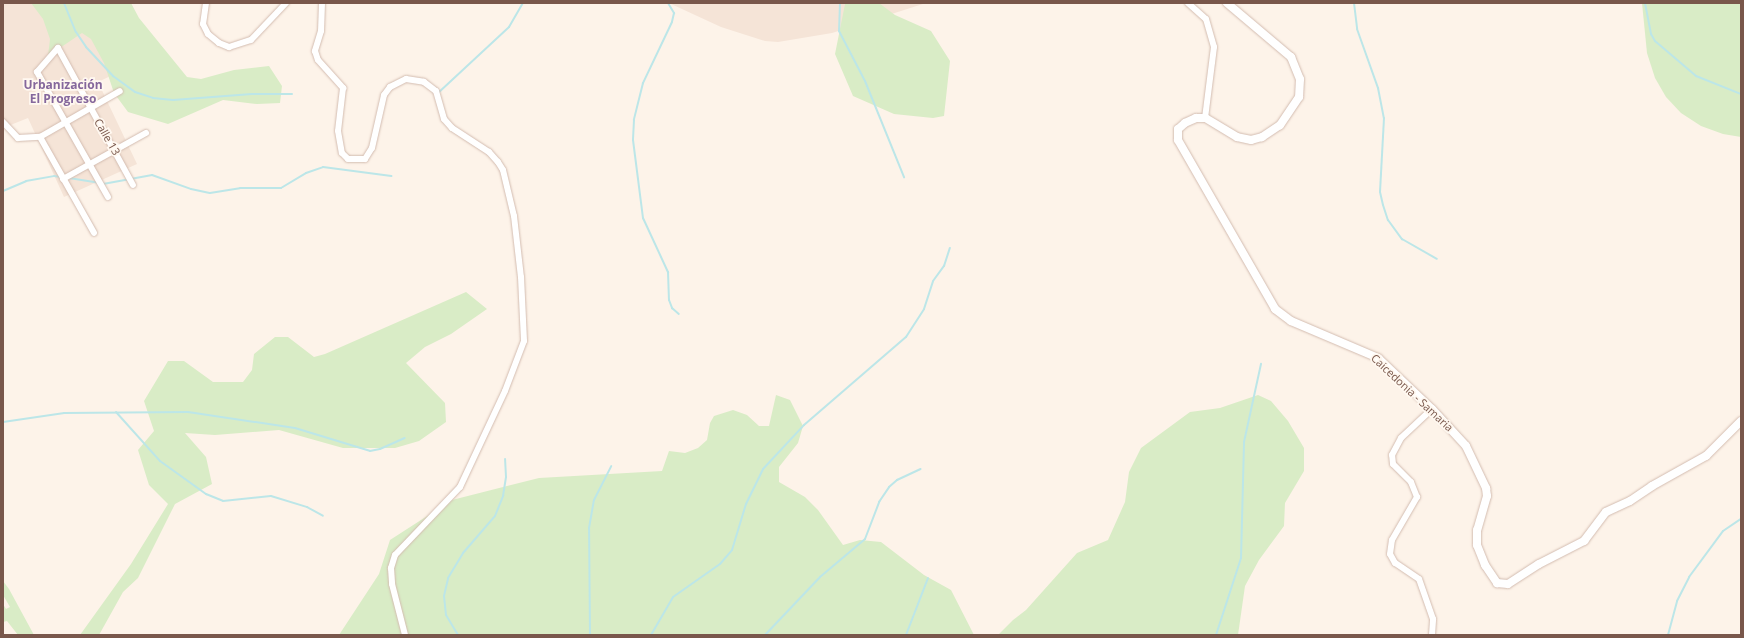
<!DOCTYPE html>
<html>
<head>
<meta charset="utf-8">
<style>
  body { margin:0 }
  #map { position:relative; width:1744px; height:638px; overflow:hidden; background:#fdf3e9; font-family:"Open Sans",sans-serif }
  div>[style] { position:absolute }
  .residential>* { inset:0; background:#f5e4d7 }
  .green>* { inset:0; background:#d9ecc6 }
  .stream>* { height:2px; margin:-1px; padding:0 1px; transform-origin:1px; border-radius:1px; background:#bce6e8 }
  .roads { filter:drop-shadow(0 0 1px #d3bcb0) drop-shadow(0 0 1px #d3bcb0) }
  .minor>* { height:6px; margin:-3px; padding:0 3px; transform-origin:3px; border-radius:3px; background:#fff }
  .tertiary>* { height:8px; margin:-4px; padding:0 4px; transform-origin:4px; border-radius:4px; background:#fff }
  span { translate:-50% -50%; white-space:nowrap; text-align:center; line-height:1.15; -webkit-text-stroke:3.5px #fff8f0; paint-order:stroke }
  .street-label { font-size:11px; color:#79574b }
  .neighbourhood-label { font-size:12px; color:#85679c; font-weight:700 }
  .frame { position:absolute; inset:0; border:4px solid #79574b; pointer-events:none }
</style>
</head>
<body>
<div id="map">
  <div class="residential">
    <i style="clip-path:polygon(3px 3px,93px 3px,123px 70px,98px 82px,137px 164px,64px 197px,28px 118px,8px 126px,3px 122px)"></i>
    <i style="clip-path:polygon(669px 3px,926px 3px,832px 33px,778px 42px,765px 41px,721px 27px)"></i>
  </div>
  <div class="green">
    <i style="clip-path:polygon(31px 3px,131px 3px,139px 18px,187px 77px,201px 79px,234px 70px,269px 66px,282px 86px,280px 103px,257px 104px,223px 100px,168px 124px,128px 112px,114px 93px,104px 63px,91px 39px,82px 33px,48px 56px,50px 39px,43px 19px)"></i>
    <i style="clip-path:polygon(879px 3px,895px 15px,931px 31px,950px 61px,944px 116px,933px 118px,894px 114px,853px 96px,835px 54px,845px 4px)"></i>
    <i style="clip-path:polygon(1642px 3px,1741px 3px,1741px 137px,1723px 134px,1701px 126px,1681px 113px,1666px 97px,1655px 78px,1647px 53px)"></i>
    <i style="clip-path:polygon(466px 292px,487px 309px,451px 334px,425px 347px,406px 363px,445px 403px,446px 422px,419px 441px,395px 448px,343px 448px,279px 430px,215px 435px,185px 433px,206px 457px,212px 484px,175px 504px,138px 578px,123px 592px,99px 635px,80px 635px,131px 564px,168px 504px,149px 485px,138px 450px,154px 431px,144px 401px,168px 361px,184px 361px,213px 382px,243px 382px,252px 370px,254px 354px,275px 337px,288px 337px,314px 357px,325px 354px)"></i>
    <i style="clip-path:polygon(776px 395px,790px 400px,803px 426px,798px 443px,779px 467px,779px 482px,805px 497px,818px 510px,843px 545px,860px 540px,881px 542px,924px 575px,951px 590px,974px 635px,339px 635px,379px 574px,390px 540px,452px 500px,539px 478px,662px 471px,669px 451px,685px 453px,698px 448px,707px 440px,710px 423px,714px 416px,733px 410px,747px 415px,759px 426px,769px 426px)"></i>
    <i style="clip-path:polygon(1258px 395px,1271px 401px,1288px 421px,1304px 448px,1304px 471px,1285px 503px,1284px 526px,1259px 560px,1245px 586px,1238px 635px,998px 635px,1013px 620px,1026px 610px,1077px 553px,1108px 540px,1125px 502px,1129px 472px,1141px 448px,1190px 412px,1220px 408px)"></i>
    <i style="clip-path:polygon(3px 581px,9px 589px,34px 635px,18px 635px,7px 621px,3px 622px,3px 604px,6px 609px,10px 607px,3px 595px)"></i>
  </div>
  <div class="stream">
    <i style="left:3px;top:3px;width:1px"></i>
    <i style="left:64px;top:3px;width:31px;rotate:68deg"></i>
    <i style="left:76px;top:32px;width:18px;rotate:56deg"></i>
    <i style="left:86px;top:47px;width:40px;rotate:47deg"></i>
    <i style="left:113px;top:76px;width:27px;rotate:36deg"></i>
    <i style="left:135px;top:92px;width:19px;rotate:18deg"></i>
    <i style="left:153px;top:98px;width:20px;rotate:6deg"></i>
    <i style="left:173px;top:100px;width:79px;rotate:-4.3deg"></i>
    <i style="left:252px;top:94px;width:40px"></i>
    <i style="left:668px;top:3px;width:12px;rotate:59deg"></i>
    <i style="left:674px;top:13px;width:9px;rotate:103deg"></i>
    <i style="left:672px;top:22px;width:68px;rotate:115.4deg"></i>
    <i style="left:643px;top:83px;width:38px;rotate:104deg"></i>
    <i style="left:634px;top:120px;width:20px;rotate:93deg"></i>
    <i style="left:633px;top:140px;width:79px;rotate:82.7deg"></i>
    <i style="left:643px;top:218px;width:60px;rotate:65.2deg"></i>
    <i style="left:668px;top:272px;width:28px;rotate:88deg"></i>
    <i style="left:669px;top:300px;width:9px;rotate:69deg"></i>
    <i style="left:672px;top:308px;width:9px;rotate:41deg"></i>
    <i style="left:840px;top:3px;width:28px;rotate:92deg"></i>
    <i style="left:839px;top:31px;width:56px;rotate:62.5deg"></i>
    <i style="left:865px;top:81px;width:104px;rotate:67.9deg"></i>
    <i style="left:1354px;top:3px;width:26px;rotate:83deg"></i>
    <i style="left:1357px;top:29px;width:63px;rotate:70.4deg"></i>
    <i style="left:1378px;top:88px;width:31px;rotate:79deg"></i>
    <i style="left:1384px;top:118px;width:74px;rotate:93.1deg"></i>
    <i style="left:1380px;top:192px;width:13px;rotate:77deg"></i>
    <i style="left:1383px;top:205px;width:16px;rotate:72deg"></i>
    <i style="left:1388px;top:220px;width:24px;rotate:54deg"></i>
    <i style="left:1402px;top:239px;width:40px;rotate:29.7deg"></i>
    <i style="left:1645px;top:3px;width:32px;rotate:79deg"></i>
    <i style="left:1651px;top:34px;width:8px;rotate:60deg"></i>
    <i style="left:1655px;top:41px;width:54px;rotate:40.5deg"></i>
    <i style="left:1696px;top:76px;width:48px;rotate:21.8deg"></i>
    <i style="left:438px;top:93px;width:97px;rotate:-42.9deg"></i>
    <i style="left:509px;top:27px;width:28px;rotate:-60deg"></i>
    <i style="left:69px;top:178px;width:30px;rotate:9deg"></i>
    <i style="left:103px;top:184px;width:50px;rotate:-10.4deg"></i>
    <i style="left:152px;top:175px;width:41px;rotate:19.7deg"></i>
    <i style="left:191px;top:189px;width:19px;rotate:12deg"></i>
    <i style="left:210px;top:193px;width:30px;rotate:-9deg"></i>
    <i style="left:240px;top:188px;width:41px"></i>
    <i style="left:281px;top:188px;width:29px;rotate:-31deg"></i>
    <i style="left:306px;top:173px;width:18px;rotate:-19deg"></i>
    <i style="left:323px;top:167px;width:69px;rotate:7.5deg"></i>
    <i style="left:3px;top:191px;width:25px;rotate:-23deg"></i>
    <i style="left:26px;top:181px;width:28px;rotate:-10deg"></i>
    <i style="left:54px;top:176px;width:7px;rotate:8deg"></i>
    <i style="left:116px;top:412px;width:66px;rotate:48.1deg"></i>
    <i style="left:160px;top:461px;width:57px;rotate:35.7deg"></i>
    <i style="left:206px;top:494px;width:18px;rotate:22deg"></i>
    <i style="left:223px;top:501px;width:48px;rotate:-5.9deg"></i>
    <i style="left:271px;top:496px;width:38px;rotate:17deg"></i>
    <i style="left:307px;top:507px;width:18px;rotate:29deg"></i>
    <i style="left:3px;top:422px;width:62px;rotate:-8.4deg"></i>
    <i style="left:64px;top:413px;width:124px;rotate:-0.5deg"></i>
    <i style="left:188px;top:412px;width:108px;rotate:8.5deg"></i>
    <i style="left:295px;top:428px;width:78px;rotate:17deg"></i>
    <i style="left:370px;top:451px;width:10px;rotate:-11deg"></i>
    <i style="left:380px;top:449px;width:27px;rotate:-24deg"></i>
    <i style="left:458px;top:635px;width:23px;rotate:-121deg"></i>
    <i style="left:446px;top:615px;width:19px;rotate:-96deg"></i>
    <i style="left:444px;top:596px;width:18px;rotate:-77deg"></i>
    <i style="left:448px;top:578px;width:29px;rotate:-59deg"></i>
    <i style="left:463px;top:553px;width:49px;rotate:-49.1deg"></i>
    <i style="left:495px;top:516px;width:22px;rotate:-68deg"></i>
    <i style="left:503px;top:496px;width:19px;rotate:-81deg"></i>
    <i style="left:506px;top:477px;width:18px;rotate:-93deg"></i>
    <i style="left:590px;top:635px;width:107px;rotate:-90.5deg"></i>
    <i style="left:589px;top:528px;width:28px;rotate:-80deg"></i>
    <i style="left:594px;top:500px;width:38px;rotate:-63deg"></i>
    <i style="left:651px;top:635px;width:44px;rotate:-59.9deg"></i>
    <i style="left:673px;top:597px;width:57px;rotate:-35.1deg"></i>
    <i style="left:720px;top:564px;width:18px;rotate:-49deg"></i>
    <i style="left:732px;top:550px;width:48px;rotate:-73.1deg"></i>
    <i style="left:746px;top:504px;width:39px;rotate:-64deg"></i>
    <i style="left:763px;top:469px;width:60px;rotate:-47deg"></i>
    <i style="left:804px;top:425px;width:135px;rotate:-40.8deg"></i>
    <i style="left:906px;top:337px;width:33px;rotate:-57deg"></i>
    <i style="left:924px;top:309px;width:29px;rotate:-72deg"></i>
    <i style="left:933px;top:281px;width:19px;rotate:-54deg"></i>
    <i style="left:944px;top:266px;width:19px;rotate:-72deg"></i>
    <i style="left:765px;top:635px;width:80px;rotate:-46.5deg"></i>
    <i style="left:820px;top:577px;width:59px;rotate:-40.2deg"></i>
    <i style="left:865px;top:539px;width:40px;rotate:-69deg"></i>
    <i style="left:879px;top:502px;width:18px;rotate:-56deg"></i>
    <i style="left:889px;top:487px;width:11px;rotate:-41deg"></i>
    <i style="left:897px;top:480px;width:26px;rotate:-25deg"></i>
    <i style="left:906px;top:635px;width:61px;rotate:-68.9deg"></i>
    <i style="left:1216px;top:635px;width:81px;rotate:-72deg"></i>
    <i style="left:1241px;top:558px;width:116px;rotate:-88.5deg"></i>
    <i style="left:1244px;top:442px;width:80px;rotate:-77.7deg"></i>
    <i style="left:1668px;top:635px;width:35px;rotate:-75deg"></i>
    <i style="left:1677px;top:601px;width:27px;rotate:-63deg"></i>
    <i style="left:1689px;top:577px;width:57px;rotate:-53.5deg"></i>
    <i style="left:1723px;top:531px;width:22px;rotate:-34deg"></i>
  </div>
  <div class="roads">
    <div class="minor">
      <i style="left:206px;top:3px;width:21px;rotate:98deg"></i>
      <i style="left:203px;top:24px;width:11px;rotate:63deg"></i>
      <i style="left:208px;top:34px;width:14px;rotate:39deg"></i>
      <i style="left:219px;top:43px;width:11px;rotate:22deg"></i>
      <i style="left:229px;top:47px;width:23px;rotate:-18deg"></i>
      <i style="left:251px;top:40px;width:51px;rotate:-46.6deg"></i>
      <i style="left:322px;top:3px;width:28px;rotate:92deg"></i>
      <i style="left:321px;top:31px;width:21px;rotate:107deg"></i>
      <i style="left:315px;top:51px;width:9px;rotate:72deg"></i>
      <i style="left:318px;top:60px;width:38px;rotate:48deg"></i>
      <i style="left:343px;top:88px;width:43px;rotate:96.6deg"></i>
      <i style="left:338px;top:131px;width:22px;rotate:80deg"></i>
      <i style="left:342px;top:153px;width:8px;rotate:45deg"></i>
      <i style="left:348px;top:159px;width:17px"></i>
      <i style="left:365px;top:159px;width:13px;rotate:-58deg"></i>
      <i style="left:372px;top:148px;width:54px;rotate:-77.2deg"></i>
      <i style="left:384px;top:95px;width:10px;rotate:-53deg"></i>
      <i style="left:390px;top:87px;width:18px;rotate:-27deg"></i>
      <i style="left:406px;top:79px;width:18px;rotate:9deg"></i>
      <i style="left:424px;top:82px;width:15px;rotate:37deg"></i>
      <i style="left:436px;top:91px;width:29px;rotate:74deg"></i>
      <i style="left:444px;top:119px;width:12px;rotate:48deg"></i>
      <i style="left:452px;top:128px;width:44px;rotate:33deg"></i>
      <i style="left:489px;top:152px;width:13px;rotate:48deg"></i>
      <i style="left:498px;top:162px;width:9px;rotate:58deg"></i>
      <i style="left:503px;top:170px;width:47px;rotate:76.6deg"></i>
      <i style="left:514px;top:216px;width:61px;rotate:83.5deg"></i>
      <i style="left:521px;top:277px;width:64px;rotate:87.3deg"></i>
      <i style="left:524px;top:341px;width:53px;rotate:110.8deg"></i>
      <i style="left:505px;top:391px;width:106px;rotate:115.1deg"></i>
      <i style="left:460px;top:487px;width:94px;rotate:133.7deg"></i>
      <i style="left:395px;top:555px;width:14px;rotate:107deg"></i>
      <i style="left:391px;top:568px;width:16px;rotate:86deg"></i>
      <i style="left:392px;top:584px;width:53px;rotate:75.7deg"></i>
      <i style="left:1188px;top:3px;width:24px;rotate:42deg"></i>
      <i style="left:1206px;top:19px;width:29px;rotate:74deg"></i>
      <i style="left:1214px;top:47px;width:72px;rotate:97.2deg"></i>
      <i style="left:3px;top:122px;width:22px;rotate:47deg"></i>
      <i style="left:18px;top:138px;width:22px;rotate:-3deg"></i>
      <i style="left:40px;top:137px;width:92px;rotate:-29.9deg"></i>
      <i style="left:40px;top:137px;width:110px;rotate:60.6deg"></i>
      <i style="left:63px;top:179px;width:95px;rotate:-29deg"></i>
      <i style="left:108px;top:197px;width:144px;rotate:-119.6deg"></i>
      <i style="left:37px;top:72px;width:32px;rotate:-49deg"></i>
      <i style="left:58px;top:48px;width:156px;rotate:61.3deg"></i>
      <i style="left:1432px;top:635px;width:16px;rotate:-86deg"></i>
      <i style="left:1433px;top:619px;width:42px;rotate:-109.3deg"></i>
      <i style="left:1419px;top:579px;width:29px;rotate:-146deg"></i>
      <i style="left:1395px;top:563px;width:10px;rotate:-119deg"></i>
      <i style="left:1390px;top:554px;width:14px;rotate:-82deg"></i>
      <i style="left:1392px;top:540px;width:50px;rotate:-59.8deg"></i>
      <i style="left:1417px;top:497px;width:16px;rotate:-112deg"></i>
      <i style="left:1411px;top:482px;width:25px;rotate:-135deg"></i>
      <i style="left:1393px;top:464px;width:9px;rotate:-96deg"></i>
      <i style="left:1392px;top:455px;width:19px;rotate:-62deg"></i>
      <i style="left:1401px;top:438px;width:42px;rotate:-43.1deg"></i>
    </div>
    <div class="tertiary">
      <i style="left:1227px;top:3px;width:84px;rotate:40.2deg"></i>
      <i style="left:1291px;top:57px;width:24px;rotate:68deg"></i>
      <i style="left:1300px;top:79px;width:18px;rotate:93deg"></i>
      <i style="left:1299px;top:97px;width:34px;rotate:124deg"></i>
      <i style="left:1280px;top:125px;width:22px;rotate:146deg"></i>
      <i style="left:1262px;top:137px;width:11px;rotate:165deg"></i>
      <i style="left:1251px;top:140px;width:14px;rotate:-168deg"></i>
      <i style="left:1237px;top:137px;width:37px;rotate:-149deg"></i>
      <i style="left:1205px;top:118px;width:9px;rotate:180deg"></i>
      <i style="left:1196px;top:118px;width:12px;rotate:156deg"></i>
      <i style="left:1185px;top:123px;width:9px;rotate:139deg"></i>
      <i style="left:1178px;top:129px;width:11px;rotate:90deg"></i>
      <i style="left:1178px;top:140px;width:195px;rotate:60.1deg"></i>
      <i style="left:1275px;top:309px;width:20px;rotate:37deg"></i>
      <i style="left:1291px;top:321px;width:95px;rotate:23deg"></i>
      <i style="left:1378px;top:358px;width:74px;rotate:43.4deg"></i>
      <i style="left:1432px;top:409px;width:50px;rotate:47.4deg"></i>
      <i style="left:1466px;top:446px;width:47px;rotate:64.5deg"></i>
      <i style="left:1486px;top:488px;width:8px;rotate:83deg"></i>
      <i style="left:1487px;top:496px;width:35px;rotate:106deg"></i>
      <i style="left:1477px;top:530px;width:15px;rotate:90deg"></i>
      <i style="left:1477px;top:545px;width:22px;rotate:68deg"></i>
      <i style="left:1485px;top:565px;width:22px;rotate:56deg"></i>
      <i style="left:1497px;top:583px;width:11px;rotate:5deg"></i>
      <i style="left:1508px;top:584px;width:37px;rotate:-33deg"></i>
      <i style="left:1539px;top:564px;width:51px;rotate:-27.1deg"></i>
      <i style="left:1584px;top:541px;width:36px;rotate:-53deg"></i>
      <i style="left:1606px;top:512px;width:26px;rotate:-25deg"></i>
      <i style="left:1630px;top:501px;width:27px;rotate:-34deg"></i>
      <i style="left:1652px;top:486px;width:62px;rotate:-29.1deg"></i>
      <i style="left:1706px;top:456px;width:49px;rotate:-45deg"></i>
    </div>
  </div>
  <div class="street-label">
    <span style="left:107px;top:137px;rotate:60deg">Calle 13</span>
    <span style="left:1412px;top:393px;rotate:43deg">Caicedonia - Samaria</span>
  </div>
  <div class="neighbourhood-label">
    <span style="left:63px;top:92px">Urbanización<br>El Progreso</span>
  </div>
  <div class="frame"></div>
</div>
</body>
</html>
